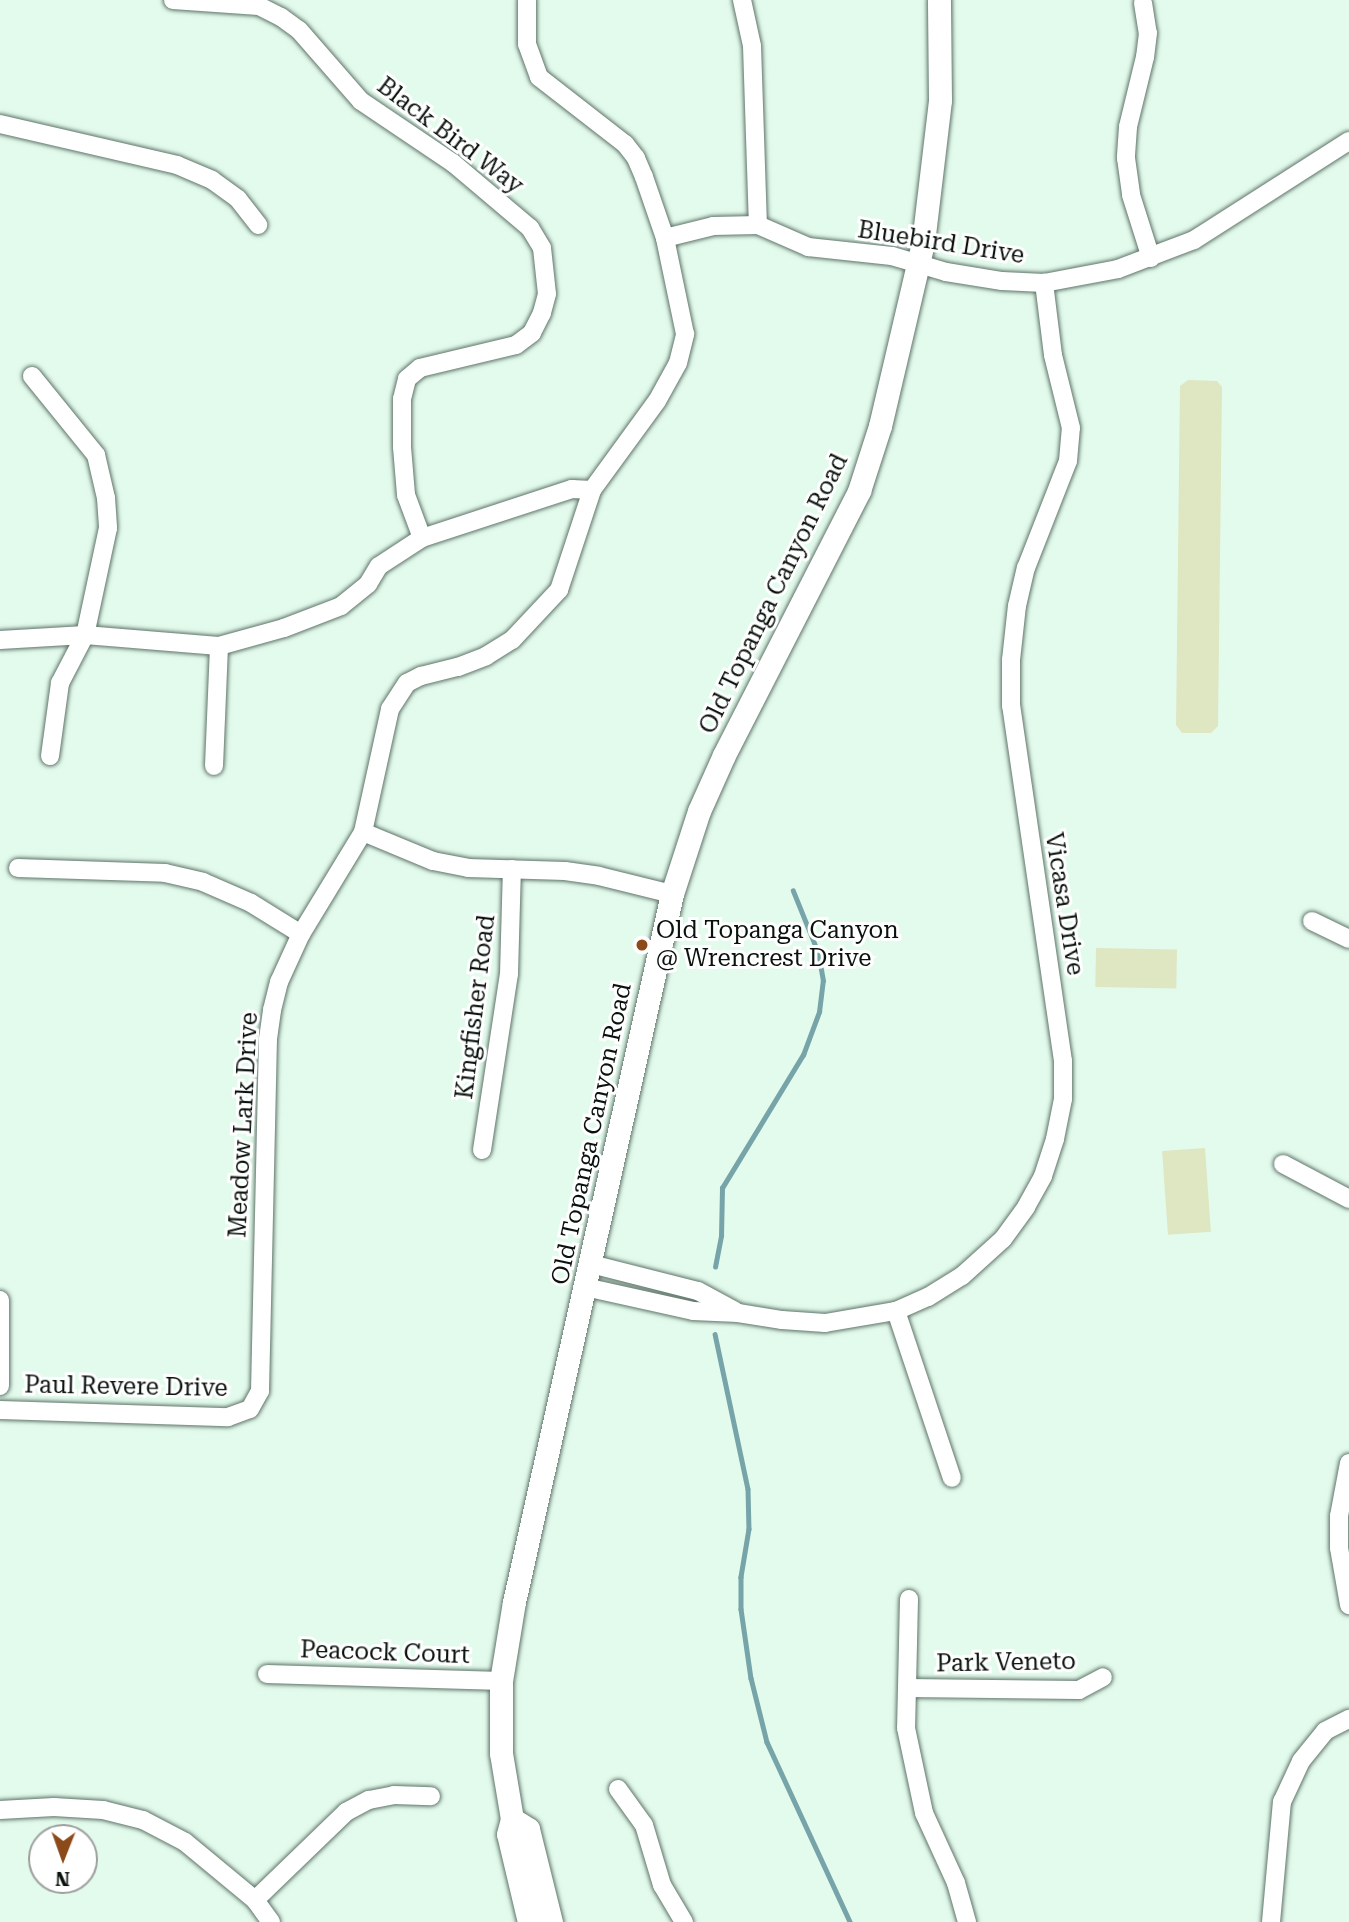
<!DOCTYPE html>
<html>
<head>
<meta charset="utf-8">
<style>
  body { margin:0 }
  #map { position:relative; width:1349px; height:1922px; overflow:hidden; background:#e3fbed; font-family:"Roboto Serif",serif }
  div>[style] { position:absolute }
  .green>* { inset:0; background:#dfe6c2; transform-origin:0 0 }
  .stream>* { height:4.5px; margin:-2.25px; padding:0 2.25px; transform-origin:2.25px; border-radius:2.25px; background:#76a4a9 }
  .roads { filter:drop-shadow(0 0 2px #5f7469) drop-shadow(0 0 2px #5f7469) }
  .minor>* { height:18px; margin:-9px; padding:0 9px; transform-origin:9px; border-radius:9px; background:#fff }
  .tertiary>* { height:23px; margin:-11.5px; padding:0 11.5px; transform-origin:11.5px; border-radius:11.5px; background:#fff }
  .dots>* { width:19px; height:19px; translate:-50% -50%; box-sizing:border-box; border:4px solid #fff; border-radius:50% }
  span { translate:-50% -50%; white-space:nowrap; text-align:center; line-height:1.15; -webkit-text-stroke:6px #fff; paint-order:stroke }
  .street-label { font-size:24px; color:#0a120d }
  .poi-label { font-size:24px; color:#0a120d }
  .left { translate:0 -50%; text-align:left }
  .north { position:absolute; left:28px; top:1824px; width:70px; height:70px; box-sizing:border-box; background:#fff; border:2px solid #9da09e; border-radius:50%; rotate:181deg; font-size:19px; font-weight:700; line-height:28px; text-align:center; color:#0a120d }
  .north::after { content:''; display:block; margin:auto; width:24px; height:32px; background:#8c491a; clip-path:polygon(50% 0,100% 100%,50% 72%,0 100%) }
</style>
</head>
<body>
<div id="map">
  <div class="green">
    <i style="clip-path:polygon(1188px 380px,1217px 381px,1222px 387px,1218px 726px,1211px 733px,1182px 733px,1176px 725px,1180px 386px)"></i>
    <i style="left:1096px;top:948px;width:81px;height:39px;rotate:1deg"></i>
    <i style="left:1205px;top:1148px;width:84px;height:43px;rotate:86deg"></i>
  </div>
  <div class="stream">
    <i style="left:715px;top:1267px;width:32px;rotate:-79deg"></i>
    <i style="left:721px;top:1236px;width:48px;rotate:-88.8deg"></i>
    <i style="left:722px;top:1188px;width:156px;rotate:-58.7deg"></i>
    <i style="left:803px;top:1055px;width:46px;rotate:-69.6deg"></i>
    <i style="left:819px;top:1012px;width:31px;rotate:-83deg"></i>
    <i style="left:823px;top:981px;width:28px;rotate:-100deg"></i>
    <i style="left:818px;top:953px;width:67px;rotate:-112deg"></i>
    <i style="left:715px;top:1334px;width:158px;rotate:78deg"></i>
    <i style="left:748px;top:1489px;width:40px;rotate:88.6deg"></i>
    <i style="left:749px;top:1529px;width:49px;rotate:99.5deg"></i>
    <i style="left:741px;top:1577px;width:32px;rotate:90deg"></i>
    <i style="left:741px;top:1609px;width:70px;rotate:81.8deg"></i>
    <i style="left:751px;top:1678px;width:66px;rotate:76deg"></i>
    <i style="left:767px;top:1742px;width:198px;rotate:65.2deg"></i>
  </div>
  <div class="roads">
    <div class="minor">
      <i style="left:173px;top:0;width:86px;rotate:4deg"></i>
      <i style="left:259px;top:6px;width:25px;rotate:27deg"></i>
      <i style="left:281px;top:17px;width:22px;rotate:36deg"></i>
      <i style="left:299px;top:30px;width:94px;rotate:48.9deg"></i>
      <i style="left:361px;top:101px;width:111px;rotate:34deg"></i>
      <i style="left:453px;top:163px;width:101px;rotate:40.2deg"></i>
      <i style="left:530px;top:228px;width:23px;rotate:59deg"></i>
      <i style="left:542px;top:248px;width:46px;rotate:83.8deg"></i>
      <i style="left:547px;top:294px;width:20px;rotate:105deg"></i>
      <i style="left:542px;top:313px;width:22px;rotate:117deg"></i>
      <i style="left:532px;top:333px;width:20px;rotate:143deg"></i>
      <i style="left:516px;top:345px;width:99px;rotate:166.5deg"></i>
      <i style="left:420px;top:368px;width:17px;rotate:140deg"></i>
      <i style="left:407px;top:379px;width:21px;rotate:104deg"></i>
      <i style="left:402px;top:399px;width:48px;rotate:90deg"></i>
      <i style="left:402px;top:447px;width:48px;rotate:85.2deg"></i>
      <i style="left:406px;top:495px;width:46px;rotate:69.6deg"></i>
      <i style="left:742px;top:0;width:47px;rotate:77.7deg"></i>
      <i style="left:752px;top:46px;width:179px;rotate:88.1deg"></i>
      <i style="left:1143px;top:3px;width:30px;rotate:81deg"></i>
      <i style="left:1148px;top:33px;width:24px;rotate:97deg"></i>
      <i style="left:1145px;top:57px;width:72px;rotate:103.7deg"></i>
      <i style="left:1128px;top:127px;width:31px;rotate:94deg"></i>
      <i style="left:1126px;top:158px;width:37px;rotate:82deg"></i>
      <i style="left:1131px;top:195px;width:66px;rotate:72.4deg"></i>
      <i style="left:0;top:124px;width:182px;rotate:13deg"></i>
      <i style="left:177px;top:165px;width:38px;rotate:23deg"></i>
      <i style="left:212px;top:180px;width:32px;rotate:36deg"></i>
      <i style="left:238px;top:199px;width:33px;rotate:52deg"></i>
      <i style="left:665px;top:238px;width:49px;rotate:-14deg"></i>
      <i style="left:713px;top:226px;width:45px;rotate:-1.3deg"></i>
      <i style="left:758px;top:225px;width:55px;rotate:23.7deg"></i>
      <i style="left:808px;top:247px;width:84px;rotate:6.1deg"></i>
      <i style="left:892px;top:256px;width:56px;rotate:16.5deg"></i>
      <i style="left:946px;top:272px;width:57px;rotate:9.1deg"></i>
      <i style="left:1002px;top:281px;width:42px;rotate:2.7deg"></i>
      <i style="left:1044px;top:283px;width:75px;rotate:-10.7deg"></i>
      <i style="left:1118px;top:269px;width:81px;rotate:-20.9deg"></i>
      <i style="left:1194px;top:240px;width:184px;rotate:-32.6deg"></i>
      <i style="left:32px;top:376px;width:102px;rotate:51deg"></i>
      <i style="left:96px;top:455px;width:44px;rotate:76.9deg"></i>
      <i style="left:106px;top:498px;width:30px;rotate:86deg"></i>
      <i style="left:108px;top:528px;width:109px;rotate:102.1deg"></i>
      <i style="left:85px;top:635px;width:134px;rotate:4.7deg"></i>
      <i style="left:219px;top:646px;width:67px;rotate:-15.5deg"></i>
      <i style="left:284px;top:628px;width:61px;rotate:-21.1deg"></i>
      <i style="left:341px;top:606px;width:35px;rotate:-39deg"></i>
      <i style="left:368px;top:584px;width:21px;rotate:-59deg"></i>
      <i style="left:379px;top:566px;width:51px;rotate:-33.1deg"></i>
      <i style="left:422px;top:538px;width:158px;rotate:-18.1deg"></i>
      <i style="left:572px;top:489px;width:20px;rotate:3deg"></i>
      <i style="left:0;top:640px;width:85px;rotate:-3.4deg"></i>
      <i style="left:50px;top:756px;width:74px;rotate:-82.2deg"></i>
      <i style="left:60px;top:683px;width:54px;rotate:-62.5deg"></i>
      <i style="left:214px;top:766px;width:120px;rotate:-87.6deg"></i>
      <i style="left:363px;top:832px;width:76px;rotate:22.5deg"></i>
      <i style="left:433px;top:861px;width:36px;rotate:11deg"></i>
      <i style="left:468px;top:868px;width:97px;rotate:1.8deg"></i>
      <i style="left:565px;top:871px;width:34px;rotate:8deg"></i>
      <i style="left:599px;top:876px;width:75px;rotate:13.9deg"></i>
      <i style="left:18px;top:868px;width:147px;rotate:1.9deg"></i>
      <i style="left:165px;top:873px;width:39px;rotate:13deg"></i>
      <i style="left:203px;top:882px;width:52px;rotate:23.6deg"></i>
      <i style="left:251px;top:903px;width:59px;rotate:31.8deg"></i>
      <i style="left:1312px;top:921px;width:41px;rotate:25.9deg"></i>
      <i style="left:482px;top:1150px;width:178px;rotate:-81.3deg"></i>
      <i style="left:509px;top:974px;width:105px;rotate:-88.4deg"></i>
      <i style="left:1283px;top:1164px;width:75px;rotate:27.9deg"></i>
      <i style="left:591px;top:1264px;width:110px;rotate:14.2deg"></i>
      <i style="left:698px;top:1291px;width:42px;rotate:28.4deg"></i>
      <i style="left:585px;top:1287px;width:111px;rotate:12.5deg"></i>
      <i style="left:693px;top:1311px;width:45px;rotate:2.5deg"></i>
      <i style="left:738px;top:1313px;width:45px;rotate:9deg"></i>
      <i style="left:782px;top:1320px;width:43px;rotate:4deg"></i>
      <i style="left:825px;top:1323px;width:72px;rotate:-9.6deg"></i>
      <i style="left:896px;top:1311px;width:35px;rotate:-24deg"></i>
      <i style="left:928px;top:1297px;width:40px;rotate:-32deg"></i>
      <i style="left:962px;top:1276px;width:55px;rotate:-42.1deg"></i>
      <i style="left:1003px;top:1239px;width:39px;rotate:-54deg"></i>
      <i style="left:1026px;top:1207px;width:35px;rotate:-61deg"></i>
      <i style="left:1043px;top:1176px;width:39px;rotate:-72deg"></i>
      <i style="left:1055px;top:1139px;width:41px;rotate:-78.7deg"></i>
      <i style="left:1063px;top:1099px;width:38px;rotate:-90deg"></i>
      <i style="left:1063px;top:1061px;width:359px;rotate:-98.3deg"></i>
      <i style="left:1011px;top:706px;width:46px;rotate:-90deg"></i>
      <i style="left:1011px;top:660px;width:54px;rotate:-83.7deg"></i>
      <i style="left:1017px;top:606px;width:39px;rotate:-77deg"></i>
      <i style="left:1026px;top:568px;width:115px;rotate:-68.6deg"></i>
      <i style="left:1068px;top:461px;width:33px;rotate:-85deg"></i>
      <i style="left:1071px;top:428px;width:75px;rotate:-103.9deg"></i>
      <i style="left:1053px;top:355px;width:73px;rotate:-97.1deg"></i>
      <i style="left:0;top:1300px;width:86px;rotate:90deg"></i>
      <i style="left:896px;top:1311px;width:176px;rotate:71.5deg"></i>
      <i style="left:0;top:1410px;width:228px;rotate:1.8deg"></i>
      <i style="left:228px;top:1417px;width:23px;rotate:-20deg"></i>
      <i style="left:250px;top:1409px;width:21px;rotate:-61deg"></i>
      <i style="left:260px;top:1391px;width:352px;rotate:-88.7deg"></i>
      <i style="left:268px;top:1039px;width:29px;rotate:-82deg"></i>
      <i style="left:272px;top:1010px;width:29px;rotate:-76deg"></i>
      <i style="left:279px;top:982px;width:53px;rotate:-65.4deg"></i>
      <i style="left:301px;top:934px;width:119px;rotate:-58.7deg"></i>
      <i style="left:363px;top:832px;width:126px;rotate:-77.6deg"></i>
      <i style="left:390px;top:709px;width:31px;rotate:-57deg"></i>
      <i style="left:407px;top:683px;width:16px;rotate:-27deg"></i>
      <i style="left:421px;top:676px;width:38px;rotate:-14deg"></i>
      <i style="left:458px;top:667px;width:30px;rotate:-21deg"></i>
      <i style="left:486px;top:656px;width:31px;rotate:-32deg"></i>
      <i style="left:512px;top:640px;width:69px;rotate:-46.8deg"></i>
      <i style="left:559px;top:590px;width:105px;rotate:-71.7deg"></i>
      <i style="left:592px;top:490px;width:110px;rotate:-53.9deg"></i>
      <i style="left:657px;top:401px;width:43px;rotate:-61.1deg"></i>
      <i style="left:678px;top:363px;width:30px;rotate:-76deg"></i>
      <i style="left:685px;top:334px;width:98px;rotate:-101.8deg"></i>
      <i style="left:665px;top:238px;width:65px;rotate:-109deg"></i>
      <i style="left:644px;top:177px;width:21px;rotate:-113deg"></i>
      <i style="left:636px;top:158px;width:18px;rotate:-128deg"></i>
      <i style="left:625px;top:144px;width:109px;rotate:-142.1deg"></i>
      <i style="left:539px;top:77px;width:35px;rotate:-110deg"></i>
      <i style="left:527px;top:44px;width:44px;rotate:-90deg"></i>
      <i style="left:1349px;top:1463px;width:54px;rotate:100.7deg"></i>
      <i style="left:1339px;top:1516px;width:32px;rotate:90deg"></i>
      <i style="left:1339px;top:1548px;width:58px;rotate:80deg"></i>
      <i style="left:909px;top:1599px;width:129px;rotate:91.3deg"></i>
      <i style="left:906px;top:1728px;width:87px;rotate:78deg"></i>
      <i style="left:924px;top:1813px;width:77px;rotate:65.4deg"></i>
      <i style="left:956px;top:1883px;width:41px;rotate:74.2deg"></i>
      <i style="left:267px;top:1674px;width:234px;rotate:1.7deg"></i>
      <i style="left:907px;top:1688px;width:172px;rotate:0.7deg"></i>
      <i style="left:1079px;top:1690px;width:27px;rotate:-28deg"></i>
      <i style="left:618px;top:1789px;width:44px;rotate:54.2deg"></i>
      <i style="left:644px;top:1825px;width:63px;rotate:73.3deg"></i>
      <i style="left:662px;top:1885px;width:43px;rotate:59.3deg"></i>
      <i style="left:0;top:1810px;width:54px;rotate:-3.2deg"></i>
      <i style="left:54px;top:1807px;width:49px;rotate:3.5deg"></i>
      <i style="left:103px;top:1810px;width:41px;rotate:14deg"></i>
      <i style="left:143px;top:1820px;width:47px;rotate:27.6deg"></i>
      <i style="left:185px;top:1842px;width:91px;rotate:39.6deg"></i>
      <i style="left:255px;top:1900px;width:127px;rotate:-44deg"></i>
      <i style="left:346px;top:1812px;width:26px;rotate:-28deg"></i>
      <i style="left:369px;top:1800px;width:25px;rotate:-11deg"></i>
      <i style="left:394px;top:1795px;width:37px;rotate:2deg"></i>
      <i style="left:255px;top:1900px;width:27px;rotate:54deg"></i>
      <i style="left:1271px;top:1922px;width:121px;rotate:-84.8deg"></i>
      <i style="left:1282px;top:1802px;width:45px;rotate:-65.1deg"></i>
      <i style="left:1301px;top:1761px;width:38px;rotate:-51deg"></i>
      <i style="left:1325px;top:1731px;width:27px;rotate:-27deg"></i>
    </div>
    <div class="tertiary">
      <i style="left:512px;top:1819px;width:19px;rotate:32deg"></i>
      <i style="left:528px;top:1829px;width:96px;rotate:76.1deg"></i>
      <i style="left:529px;top:1922px;width:90px;rotate:-103.4deg"></i>
      <i style="left:508px;top:1834px;width:16px;rotate:-75deg"></i>
      <i style="left:512px;top:1819px;width:67px;rotate:-99.5deg"></i>
      <i style="left:501px;top:1753px;width:72px;rotate:-90deg"></i>
      <i style="left:501px;top:1681px;width:80px;rotate:-80.7deg"></i>
      <i style="left:514px;top:1602px;width:725px;rotate:-77.42deg"></i>
      <i style="left:672px;top:894px;width:87px;rotate:-72deg"></i>
      <i style="left:699px;top:811px;width:61px;rotate:-65.9deg"></i>
      <i style="left:724px;top:755px;width:297px;rotate:-62.9deg"></i>
      <i style="left:859px;top:491px;width:68px;rotate:-72.1deg"></i>
      <i style="left:880px;top:426px;width:188px;rotate:-76.8deg"></i>
      <i style="left:923px;top:243px;width:144px;rotate:-83.2deg"></i>
      <i style="left:940px;top:100px;width:100px;rotate:-90.6deg"></i>
    </div>
  </div>
  <div class="dots">
    <i style="left:642px;top:945px;background:#8c491a"></i>
  </div>
  <div class="street-label">
    <span style="left:450px;top:136px;rotate:37deg">Black Bird Way</span>
    <span style="left:941px;top:243px;rotate:9deg">Bluebird Drive</span>
    <span style="left:774px;top:594px;rotate:-64deg">Old Topanga Canyon Road</span>
    <span style="left:1064px;top:904px;rotate:81deg">Vicasa Drive</span>
    <span style="left:476px;top:1007px;rotate:-83deg">Kingfisher Road</span>
    <span style="left:244px;top:1125px;rotate:-87deg">Meadow Lark Drive</span>
    <span style="left:592px;top:1134px;rotate:-78deg">Old Topanga Canyon Road</span>
    <span style="left:126px;top:1387px;rotate:1deg">Paul Revere Drive</span>
    <span style="left:385px;top:1653px;rotate:2deg">Peacock Court</span>
    <span style="left:1006px;top:1663px;rotate:-1deg">Park Veneto</span>
  </div>
  <div class="poi-label">
    <span class="left" style="left:656px;top:945px">Old Topanga Canyon<br>@ Wrencrest Drive</span>
  </div>
  <div class="north">N</div>
</div>
</body>
</html>
